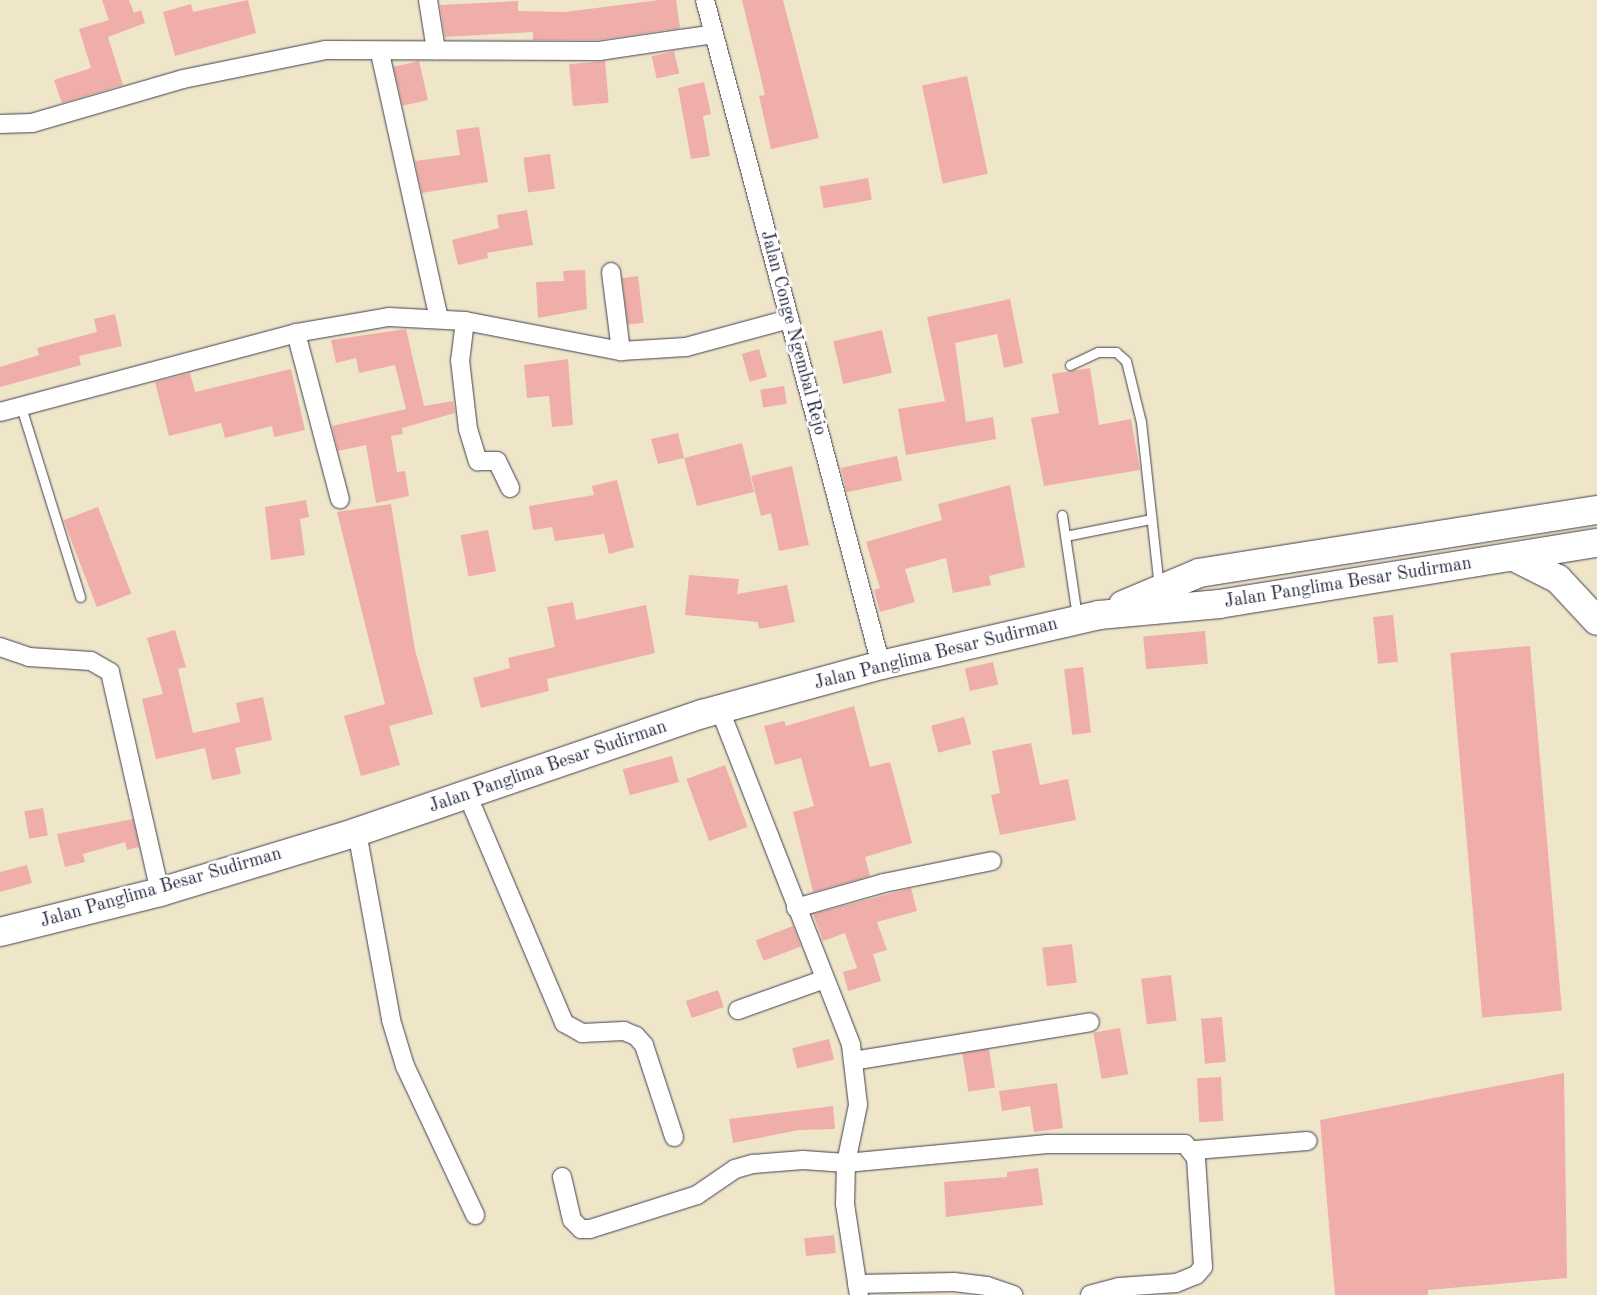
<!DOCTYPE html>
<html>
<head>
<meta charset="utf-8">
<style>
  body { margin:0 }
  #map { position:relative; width:1597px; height:1295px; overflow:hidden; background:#efe6ca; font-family:"Old Standard TT",serif }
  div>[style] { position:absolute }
  .building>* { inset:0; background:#efaea9; transform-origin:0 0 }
  .roads { filter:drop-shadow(0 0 1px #413f50) drop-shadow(0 0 1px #413f50) }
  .service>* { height:9px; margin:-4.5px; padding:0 4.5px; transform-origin:4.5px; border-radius:4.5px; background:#fff }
  .minor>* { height:18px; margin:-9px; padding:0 9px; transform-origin:9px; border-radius:9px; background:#fff }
  .primary>* { height:28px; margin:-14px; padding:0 14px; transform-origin:14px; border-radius:14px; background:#fff }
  span { translate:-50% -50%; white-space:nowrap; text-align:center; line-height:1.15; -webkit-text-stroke:5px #fff; paint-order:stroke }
  .street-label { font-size:18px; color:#22223b }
</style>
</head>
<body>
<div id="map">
  <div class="building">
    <i style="clip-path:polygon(102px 0,129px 0,134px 13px,141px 10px,145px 23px,108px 37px,123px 85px,62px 103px,54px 80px,91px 68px,79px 29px,109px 20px)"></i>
    <i style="clip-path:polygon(248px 0,256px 33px,175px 56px,163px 12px,191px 4px,193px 12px)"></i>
    <i style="clip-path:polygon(659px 0,676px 0,680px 28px,598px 40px,533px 40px,533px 32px,445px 37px,440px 5px,518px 1px,518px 11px,565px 12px)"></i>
    <i style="clip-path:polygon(742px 0,783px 0,819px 138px,771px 149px,759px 96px,765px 95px)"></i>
    <i style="left:674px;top:51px;width:23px;height:23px;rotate:77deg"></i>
    <i style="left:419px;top:61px;width:40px;height:26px;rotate:77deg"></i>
    <i style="left:605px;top:61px;width:42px;height:36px;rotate:85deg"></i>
    <i style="left:967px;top:76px;width:100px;height:46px;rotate:78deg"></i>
    <i style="clip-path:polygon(704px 82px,711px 114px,703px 116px,710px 156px,691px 159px,678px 88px)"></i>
    <i style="clip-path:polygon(479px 127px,488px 182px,422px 193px,415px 161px,460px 155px,456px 130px)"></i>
    <i style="left:550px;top:154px;width:35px;height:27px;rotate:82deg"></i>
    <i style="left:868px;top:178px;width:22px;height:49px;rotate:80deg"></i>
    <i style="clip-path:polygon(527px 210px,533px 245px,487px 253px,488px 258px,458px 265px,452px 240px,499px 228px,497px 215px)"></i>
    <i style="clip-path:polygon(585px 270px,587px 309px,538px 318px,536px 282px,564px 281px,563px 271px)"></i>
    <i style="left:638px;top:276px;width:47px;height:16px;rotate:83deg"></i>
    <i style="clip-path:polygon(1010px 299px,1023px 363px,1004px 368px,997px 334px,955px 343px,966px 422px,993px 417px,996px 439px,906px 455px,898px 409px,945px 401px,927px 317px)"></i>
    <i style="clip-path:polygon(115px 314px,122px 346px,79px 356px,81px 365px,0 387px,0 367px,39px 355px,37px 348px,97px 332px,94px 319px)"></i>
    <i style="clip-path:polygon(406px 329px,424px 406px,453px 401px,455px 413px,402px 428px,403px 434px,391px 436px,397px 472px,405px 471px,409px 496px,376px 503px,366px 445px,338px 451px,332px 426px,406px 409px,395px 365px,359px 373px,356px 358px,336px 363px,331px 340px)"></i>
    <i style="left:882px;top:330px;width:44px;height:50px;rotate:77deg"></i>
    <i style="left:759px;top:349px;width:29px;height:18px;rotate:74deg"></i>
    <i style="clip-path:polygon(568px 359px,573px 425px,552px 427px,549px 396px,527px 398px,524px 365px)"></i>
    <i style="clip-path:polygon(1090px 368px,1099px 425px,1131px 419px,1140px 470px,1044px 486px,1031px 418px,1059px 413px,1052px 374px)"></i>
    <i style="clip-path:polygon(291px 369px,305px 430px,274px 437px,272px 426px,225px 438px,221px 423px,169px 436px,155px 382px,190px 373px,195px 392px)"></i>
    <i style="left:784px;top:386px;width:18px;height:24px;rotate:81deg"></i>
    <i style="clip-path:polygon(678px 433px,684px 458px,742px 443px,754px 492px,697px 506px,684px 458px,658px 464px,651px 439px)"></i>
    <i style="left:897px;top:456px;width:25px;height:57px;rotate:78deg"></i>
    <i style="clip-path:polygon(792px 466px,809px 545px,779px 551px,771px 513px,761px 516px,751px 476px)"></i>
    <i style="clip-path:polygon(617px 480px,634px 547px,609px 554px,604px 534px,555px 541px,552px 527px,533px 530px,529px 506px,594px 495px,592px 486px)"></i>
    <i style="clip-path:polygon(1010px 485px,1025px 567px,989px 576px,991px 585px,953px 593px,946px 558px,905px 569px,915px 602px,880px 612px,874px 590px,880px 588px,866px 542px,942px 520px,938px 504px)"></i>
    <i style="clip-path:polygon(306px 500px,309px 517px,300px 519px,305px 555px,271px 560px,265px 507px)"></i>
    <i style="clip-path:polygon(391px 504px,415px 650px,433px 714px,389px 726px,400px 765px,361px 776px,344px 716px,385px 704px,337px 512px)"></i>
    <i style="left:98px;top:507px;width:93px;height:37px;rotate:69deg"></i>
    <i style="left:488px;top:530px;width:42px;height:28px;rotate:79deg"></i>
    <i style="clip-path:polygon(689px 575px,739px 579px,737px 594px,787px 585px,795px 622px,759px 629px,758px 622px,685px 615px)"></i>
    <i style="clip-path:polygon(573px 602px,576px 620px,646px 605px,655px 653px,547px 679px,549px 691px,481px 708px,473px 678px,510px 668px,508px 658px,555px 647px,547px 607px)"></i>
    <i style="left:1393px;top:615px;width:47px;height:20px;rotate:84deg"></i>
    <i style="clip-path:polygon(175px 630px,186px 667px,178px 669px,193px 733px,240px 722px,236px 703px,263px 697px,272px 740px,235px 748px,241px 774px,212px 780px,205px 748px,156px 759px,142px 699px,163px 694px,147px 638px)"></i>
    <i style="left:1205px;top:631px;width:33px;height:62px;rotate:85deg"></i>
    <i style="left:1530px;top:646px;width:366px;height:80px;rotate:85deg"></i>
    <i style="left:993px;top:662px;width:23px;height:29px;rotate:77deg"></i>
    <i style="left:1083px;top:667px;width:66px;height:19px;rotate:83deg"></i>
    <i style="clip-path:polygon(854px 706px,870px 767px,890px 762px,912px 843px,865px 857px,870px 876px,813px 892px,793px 812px,814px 806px,801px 758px,775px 765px,764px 726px,784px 721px,786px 726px)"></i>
    <i style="left:964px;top:717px;width:28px;height:34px;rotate:75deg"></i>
    <i style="clip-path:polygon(1031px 743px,1040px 785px,1068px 779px,1076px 820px,1000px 835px,991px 795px,1000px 793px,992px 751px)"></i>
    <i style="left:672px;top:756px;width:27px;height:51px;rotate:75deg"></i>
    <i style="left:725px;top:765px;width:66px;height:41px;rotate:70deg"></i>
    <i style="left:43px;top:808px;width:28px;height:19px;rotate:80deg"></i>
    <i style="clip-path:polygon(133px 819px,139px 847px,127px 850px,125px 842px,83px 854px,85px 862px,65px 867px,57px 834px)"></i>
    <i style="clip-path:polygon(27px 865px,32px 883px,0 892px,0 872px)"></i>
    <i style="clip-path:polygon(911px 888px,917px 911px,877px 922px,887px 950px,873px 954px,881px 981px,848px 991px,843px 972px,857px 968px,845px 933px,823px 941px,813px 914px)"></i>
    <i style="left:793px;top:926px;width:22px;height:40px;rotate:69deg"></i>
    <i style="left:1072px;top:944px;width:39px;height:30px;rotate:83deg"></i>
    <i style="left:1171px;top:975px;width:46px;height:30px;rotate:83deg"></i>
    <i style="left:718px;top:990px;width:18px;height:34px;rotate:71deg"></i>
    <i style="left:1222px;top:1017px;width:45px;height:21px;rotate:85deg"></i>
    <i style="left:1120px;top:1028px;width:47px;height:27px;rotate:80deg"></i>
    <i style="left:829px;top:1039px;width:21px;height:38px;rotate:76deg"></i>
    <i style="left:989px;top:1049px;width:39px;height:27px;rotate:81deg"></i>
    <i style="clip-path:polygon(1564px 1073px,1567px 1278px,1428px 1290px,1428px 1295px,1335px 1295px,1320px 1120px)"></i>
    <i style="left:1221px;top:1077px;width:44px;height:24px;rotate:87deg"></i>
    <i style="clip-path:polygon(1057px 1083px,1063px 1128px,1034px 1132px,1030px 1106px,1002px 1111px,999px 1091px)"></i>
    <i style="clip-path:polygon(833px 1106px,835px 1129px,799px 1130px,733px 1143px,729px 1119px)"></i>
    <i style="clip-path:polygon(1038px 1168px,1043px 1205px,946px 1217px,944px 1182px,1007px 1177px,1007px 1172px)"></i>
    <i style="left:834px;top:1235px;width:18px;height:30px;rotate:84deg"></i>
  </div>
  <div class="roads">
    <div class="service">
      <i style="left:1070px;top:365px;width:31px;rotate:-25deg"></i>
      <i style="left:1098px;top:352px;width:18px"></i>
      <i style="left:1116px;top:352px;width:13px;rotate:42deg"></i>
      <i style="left:1126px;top:361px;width:63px;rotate:76.2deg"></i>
      <i style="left:1141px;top:422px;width:166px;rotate:83.8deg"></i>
      <i style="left:21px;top:407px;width:199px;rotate:72.7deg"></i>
      <i style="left:1062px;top:515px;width:102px;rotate:81.6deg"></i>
      <i style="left:1065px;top:536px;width:88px;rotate:-11.2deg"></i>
    </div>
    <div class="minor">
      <i style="left:428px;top:0;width:51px;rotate:80.9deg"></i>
      <i style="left:705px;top:0;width:688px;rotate:75.18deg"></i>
      <i style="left:380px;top:53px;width:272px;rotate:77.5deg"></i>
      <i style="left:0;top:124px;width:32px;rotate:-2deg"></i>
      <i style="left:32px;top:123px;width:157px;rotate:-16.2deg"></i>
      <i style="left:183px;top:79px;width:145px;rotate:-11.5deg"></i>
      <i style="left:325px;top:50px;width:274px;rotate:0.2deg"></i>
      <i style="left:599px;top:51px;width:116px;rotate:-8.4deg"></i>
      <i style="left:611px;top:272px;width:80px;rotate:82.8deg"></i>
      <i style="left:465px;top:321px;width:39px;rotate:97deg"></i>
      <i style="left:460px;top:360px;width:69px;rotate:83.4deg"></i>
      <i style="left:468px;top:429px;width:34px;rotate:73deg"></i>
      <i style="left:478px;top:461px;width:19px"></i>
      <i style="left:497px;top:461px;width:30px;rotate:64deg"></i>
      <i style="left:296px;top:333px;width:172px;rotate:75.2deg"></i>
      <i style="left:0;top:412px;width:306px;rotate:-14.9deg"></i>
      <i style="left:296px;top:333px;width:94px;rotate:-9.8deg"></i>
      <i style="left:389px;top:317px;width:76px;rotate:3deg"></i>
      <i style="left:465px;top:321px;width:159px;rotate:10.9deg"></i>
      <i style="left:621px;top:351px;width:65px;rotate:-3.5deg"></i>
      <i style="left:686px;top:347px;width:107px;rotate:-15.2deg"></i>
      <i style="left:0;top:647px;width:31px;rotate:19deg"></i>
      <i style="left:29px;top:657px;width:62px;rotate:3.7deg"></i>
      <i style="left:91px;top:661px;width:22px;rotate:30deg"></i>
      <i style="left:110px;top:672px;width:226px;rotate:77.2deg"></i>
      <i style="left:720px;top:710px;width:360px;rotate:68.6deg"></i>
      <i style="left:851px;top:1045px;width:60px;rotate:83.3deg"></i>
      <i style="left:858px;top:1105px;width:59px;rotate:101.7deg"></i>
      <i style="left:846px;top:1163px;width:41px;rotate:91.4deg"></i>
      <i style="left:845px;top:1204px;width:92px;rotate:81.3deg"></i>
      <i style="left:467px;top:794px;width:249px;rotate:67deg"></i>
      <i style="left:564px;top:1023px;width:21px;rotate:29deg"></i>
      <i style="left:582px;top:1033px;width:42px;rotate:-2.7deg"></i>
      <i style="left:624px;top:1031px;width:13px;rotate:23deg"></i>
      <i style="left:636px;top:1036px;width:12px;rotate:48deg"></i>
      <i style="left:644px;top:1045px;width:97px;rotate:71.9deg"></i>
      <i style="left:357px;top:832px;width:191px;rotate:79.7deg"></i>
      <i style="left:391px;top:1020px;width:48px;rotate:73.1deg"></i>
      <i style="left:405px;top:1066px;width:165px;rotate:64.8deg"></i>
      <i style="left:796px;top:908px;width:91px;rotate:-15.9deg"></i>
      <i style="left:884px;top:883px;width:110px;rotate:-11.5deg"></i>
      <i style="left:738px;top:1010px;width:92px;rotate:-19.6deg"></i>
      <i style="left:853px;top:1061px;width:240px;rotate:-9.3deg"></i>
      <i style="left:1195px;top:1150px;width:113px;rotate:-4.6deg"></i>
      <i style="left:562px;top:1177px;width:44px;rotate:76.9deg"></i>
      <i style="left:572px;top:1220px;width:13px;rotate:45deg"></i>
      <i style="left:581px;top:1229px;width:9px"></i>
      <i style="left:590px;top:1229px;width:112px;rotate:-17.6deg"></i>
      <i style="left:697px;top:1195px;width:46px;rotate:-34.4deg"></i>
      <i style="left:735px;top:1169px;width:19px;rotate:-16deg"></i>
      <i style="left:753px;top:1164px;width:50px;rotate:-4.6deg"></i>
      <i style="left:803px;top:1160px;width:43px;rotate:4deg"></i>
      <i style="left:846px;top:1163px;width:202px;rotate:-5.4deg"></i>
      <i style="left:1047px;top:1144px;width:138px"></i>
      <i style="left:1185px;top:1144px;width:18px;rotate:52deg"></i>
      <i style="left:1196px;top:1158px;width:109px;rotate:86.3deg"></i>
      <i style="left:1203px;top:1267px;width:11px;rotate:131deg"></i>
      <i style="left:1196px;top:1275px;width:22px;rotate:158deg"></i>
      <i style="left:1176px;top:1283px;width:57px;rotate:176deg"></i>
      <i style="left:1119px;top:1287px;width:30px;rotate:165deg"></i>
      <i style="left:857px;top:1284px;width:97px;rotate:-1.2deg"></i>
      <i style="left:954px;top:1282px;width:33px;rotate:7deg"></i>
      <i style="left:987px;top:1286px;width:28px;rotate:19deg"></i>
    </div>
    <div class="primary">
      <i style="left:1514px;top:557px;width:49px;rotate:26.6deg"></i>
      <i style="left:1558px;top:579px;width:57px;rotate:47.1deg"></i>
      <i style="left:1123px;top:605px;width:82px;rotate:-22.8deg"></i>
      <i style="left:1199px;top:573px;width:403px;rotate:-9deg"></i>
      <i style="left:0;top:932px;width:165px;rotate:-14deg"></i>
      <i style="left:160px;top:892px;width:206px;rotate:-16.9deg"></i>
      <i style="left:357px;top:832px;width:365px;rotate:-18.9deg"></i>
      <i style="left:702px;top:714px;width:186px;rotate:-15.3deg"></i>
      <i style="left:881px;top:665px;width:224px;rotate:-12.9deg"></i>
      <i style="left:1099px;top:615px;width:121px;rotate:-5.2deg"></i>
      <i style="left:1219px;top:604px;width:383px;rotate:-9.2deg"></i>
    </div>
  </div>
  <div class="street-label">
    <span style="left:793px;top:333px;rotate:75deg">Jalan Conge Ngembal Rejo</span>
    <span style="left:1348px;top:583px;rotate:-9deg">Jalan Panglima Besar Sudirman</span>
    <span style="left:936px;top:654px;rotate:-14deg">Jalan Panglima Besar Sudirman</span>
    <span style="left:548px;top:767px;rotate:-19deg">Jalan Panglima Besar Sudirman</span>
    <span style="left:161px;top:888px;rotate:-16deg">Jalan Panglima Besar Sudirman</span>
  </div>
</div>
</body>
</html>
